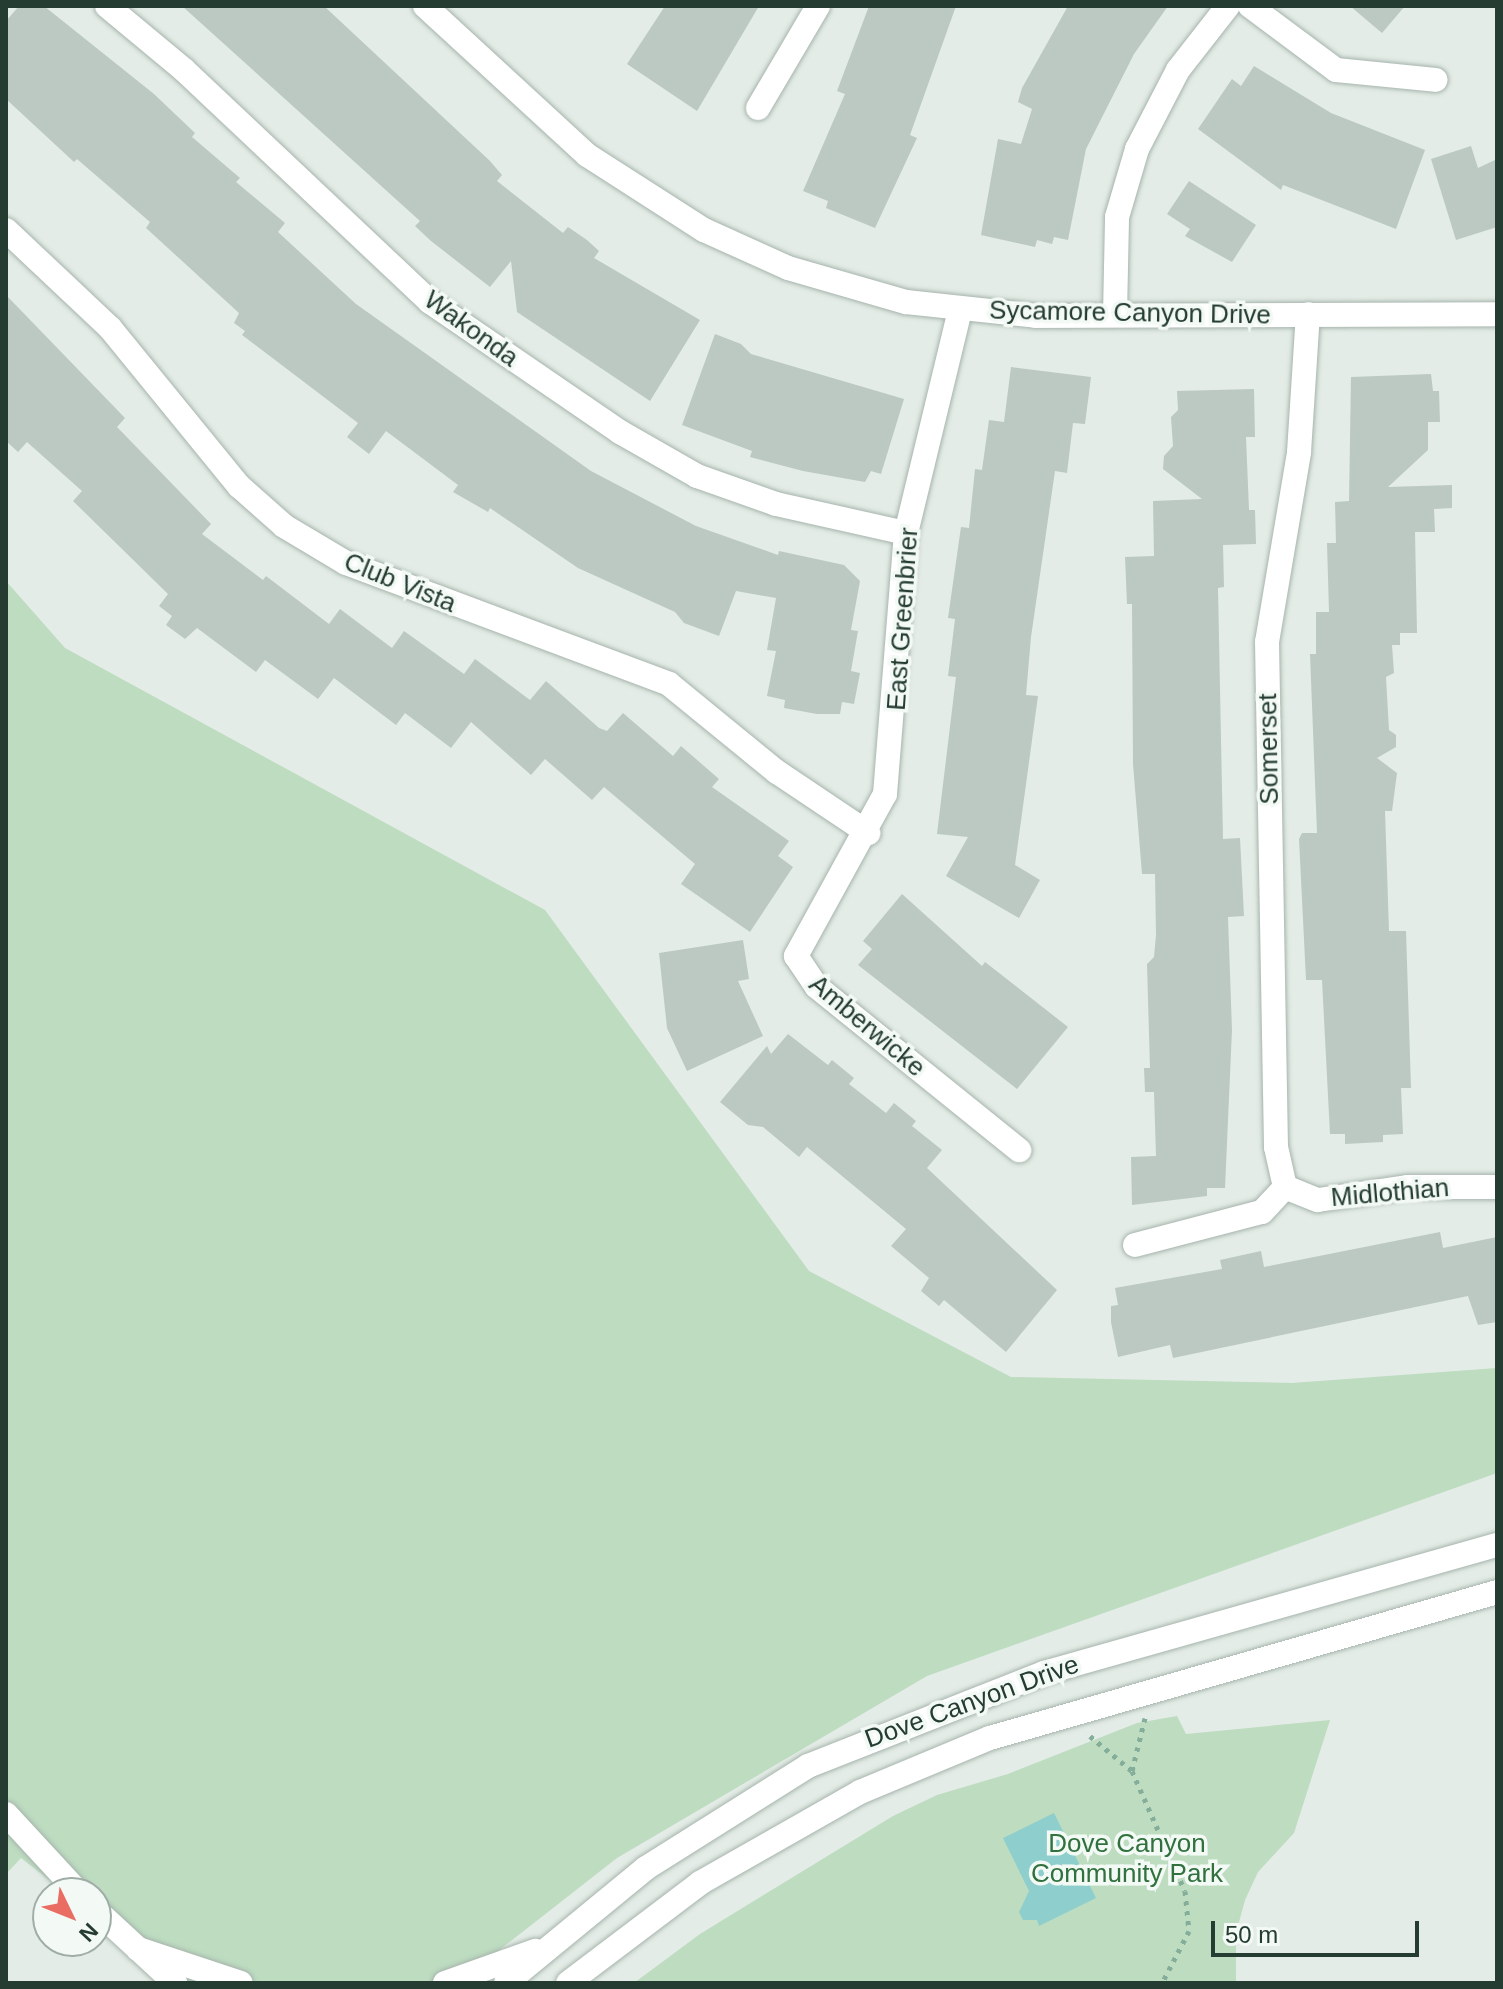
<!DOCTYPE html>
<html>
<head>
<meta charset="utf-8">
<style>
  body { margin:0 }
  #map { position:relative; width:1503px; height:1989px; overflow:hidden; background:#e3ece6; font-family:Arial,sans-serif }
  div>[style] { position:absolute }
  .green>* { inset:0; background:#bddcc0 }
  .water>* { inset:0; background:#8ececc }
  .building>* { inset:0; background:#bbc9c2 }
  .path>* { height:5px; margin-top:-2.5px; transform-origin:0; background:repeating-linear-gradient(90deg,#85ae9a 0 4px,transparent 0 10px) }
  .roads { filter:drop-shadow(0 0 2px #a6b4ac) drop-shadow(0 0 2px #a6b4ac) }
  .minor>* { height:24px; margin:-12px; padding:0 12px; transform-origin:12px; border-radius:12px; background:#fff }
  span { translate:-50% -50%; white-space:nowrap; text-align:center; line-height:1.15; -webkit-text-stroke:7px #f3f9f5; paint-order:stroke }
  .street-label { font-size:26px; color:#243c31 }
  .park-label { font-size:26px; color:#30713e }
  .frame { position:absolute; inset:0; border:8px solid #243c31; pointer-events:none }
  .north { position:absolute; left:32px; top:1877px; width:80px; height:80px; box-sizing:border-box; background:#f3f9f5; border:2px solid #a0ada7; border-radius:50%; rotate:133deg; font-size:22px; font-weight:700; line-height:32px; text-align:center; color:#243c31 }
  .north::after { content:''; display:block; margin:auto; width:28px; height:36px; background:#ea6d63; clip-path:polygon(50% 0,100% 100%,50% 72%,0 100%) }
  .scale { position:absolute; left:1211px; top:1921px; width:208px; height:36px; box-sizing:border-box; border:4px solid #243c31; border-top:0; padding-left:10px; font-size:24px; line-height:28px; white-space:nowrap; color:#243c31; -webkit-text-stroke:6px #f3f9f5; paint-order:stroke }
</style>
</head>
<body>
<div id="map">
  <div class="green">
    <i style="clip-path:polygon(6px 581px,65px 648px,545px 910px,809px 1271px,1011px 1377px,1292px 1383px,1497px 1368px,1497px 1473px,927px 1676px,617px 1858px,457px 1983px,193px 1983px,96px 1916px,96px 1893px,66px 1893px,21px 1858px,6px 1874px)"></i>
    <i style="clip-path:polygon(1177px 1716px,1186px 1734px,1330px 1720px,1294px 1833px,1258px 1872px,1245px 1900px,1236px 1933px,1236px 1983px,634px 1983px,700px 1934px,893px 1816px,937px 1795px,1008px 1774px,1137px 1723px)"></i>
  </div>
  <div class="water">
    <i style="clip-path:polygon(1054px 1813px,1096px 1898px,1039px 1926px,1037px 1920px,1023px 1920px,1019px 1912px,1029px 1891px,1003px 1838px)"></i>
  </div>
  <div class="building">
    <i style="clip-path:polygon(19px 6px,44px 6px,154px 94px,195px 133px,192px 137px,240px 178px,236px 182px,285px 223px,278px 232px,356px 304px,591px 471px,696px 526px,778px 555px,779px 551px,844px 565px,860px 581px,851px 630px,858px 631px,851px 671px,860px 673px,854px 704px,842px 702px,840px 714px,817px 714px,784px 708px,785px 700px,767px 696px,776px 651px,767px 650px,776px 598px,736px 591px,719px 636px,684px 623px,675px 612px,578px 568px,490px 508px,488px 512px,453px 492px,458px 485px,386px 431px,369px 454px,347px 437px,358px 423px,242px 335px,245px 331px,234px 323px,239px 313px,146px 228px,150px 222px,77px 159px,74px 162px,6px 99px,6px 21px)"></i>
    <i style="clip-path:polygon(182px 6px,324px 6px,490px 161px,502px 175px,497px 181px,563px 233px,568px 227px,587px 240px,599px 251px,594px 258px,700px 320px,650px 401px,517px 312px,511px 261px,490px 287px,431px 241px,415px 226px,420px 221px)"></i>
    <i style="clip-path:polygon(665px 6px,759px 6px,697px 111px,627px 64px)"></i>
    <i style="clip-path:polygon(869px 6px,956px 6px,910px 135px,917px 138px,875px 228px,826px 208px,828px 201px,803px 191px,845px 94px,837px 91px)"></i>
    <i style="clip-path:polygon(1068px 6px,1168px 6px,1134px 54px,1086px 149px,1068px 240px,1054px 237px,1052px 244px,1037px 240px,1035px 247px,981px 235px,998px 139px,1021px 144px,1032px 109px,1018px 102px,1022px 88px)"></i>
    <i style="clip-path:polygon(1350px 6px,1405px 6px,1382px 33px)"></i>
    <i style="clip-path:polygon(1254px 66px,1331px 113px,1425px 150px,1396px 229px,1283px 185px,1281px 190px,1198px 129px,1232px 79px,1241px 86px)"></i>
    <i style="clip-path:polygon(1471px 146px,1478px 168px,1497px 159px,1497px 227px,1456px 240px,1431px 159px)"></i>
    <i style="clip-path:polygon(1189px 181px,1256px 225px,1232px 262px,1185px 236px,1190px 229px,1167px 214px)"></i>
    <i style="clip-path:polygon(6px 295px,125px 418px,117px 427px,211px 524px,202px 534px,263px 580px,266px 576px,329px 624px,340px 609px,392px 648px,404px 631px,464px 674px,475px 659px,530px 700px,546px 681px,599px 728px,607px 731px,623px 713px,673px 756px,681px 746px,719px 779px,712px 787px,789px 841px,778px 856px,793px 867px,750px 932px,681px 884px,695px 864px,604px 787px,592px 800px,545px 759px,531px 775px,471px 722px,451px 748px,405px 713px,396px 725px,334px 678px,318px 699px,265px 660px,256px 672px,197px 628px,185px 639px,166px 625px,172px 616px,159px 606px,168px 594px,73px 501px,82px 491px,27px 442px,18px 452px,6px 441px)"></i>
    <i style="clip-path:polygon(715px 334px,741px 344px,751px 354px,904px 399px,881px 474px,871px 471px,865px 482px,803px 471px,750px 457px,752px 451px,682px 425px)"></i>
    <i style="clip-path:polygon(1011px 367px,1091px 377px,1085px 424px,1073px 423px,1067px 473px,1055px 471px,1031px 637px,1026px 695px,1038px 696px,1015px 865px,1040px 880px,1019px 918px,946px 876px,968px 837px,937px 834px,956px 677px,948px 676px,955px 619px,948px 618px,961px 527px,969px 528px,975px 469px,982px 470px,989px 420px,1004px 422px)"></i>
    <i style="clip-path:polygon(1431px 374px,1433px 391px,1439px 391px,1440px 422px,1428px 422px,1428px 450px,1388px 487px,1452px 485px,1452px 508px,1434px 509px,1435px 532px,1415px 532px,1417px 633px,1400px 633px,1400px 645px,1392px 645px,1394px 673px,1386px 677px,1387px 695px,1389px 730px,1396px 735px,1396px 747px,1377px 758px,1397px 773px,1392px 811px,1385px 811px,1389px 931px,1406px 931px,1411px 1088px,1401px 1088px,1403px 1134px,1383px 1135px,1383px 1142px,1345px 1144px,1345px 1134px,1330px 1134px,1322px 980px,1306px 980px,1299px 839px,1302px 833px,1317px 833px,1310px 654px,1316px 654px,1316px 612px,1329px 612px,1327px 543px,1336px 543px,1335px 502px,1349px 501px,1351px 377px)"></i>
    <i style="clip-path:polygon(1254px 389px,1255px 437px,1246px 437px,1249px 510px,1255px 510px,1256px 544px,1223px 545px,1224px 587px,1218px 588px,1223px 839px,1240px 838px,1244px 916px,1228px 917px,1232px 1030px,1225px 1188px,1207px 1188px,1207px 1196px,1132px 1205px,1131px 1157px,1156px 1156px,1154px 1092px,1145px 1092px,1144px 1068px,1150px 1068px,1147px 964px,1154px 957px,1156px 935px,1155px 874px,1142px 874px,1133px 764px,1132px 604px,1127px 604px,1125px 557px,1154px 556px,1153px 501px,1202px 499px,1163px 469px,1164px 456px,1173px 446px,1171px 417px,1178px 410px,1177px 391px)"></i>
    <i style="clip-path:polygon(902px 894px,982px 966px,985px 962px,1068px 1027px,1017px 1089px,858px 965px,872px 949px,863px 941px)"></i>
    <i style="clip-path:polygon(743px 940px,749px 979px,738px 981px,763px 1036px,687px 1071px,667px 1028px,659px 953px)"></i>
    <i style="clip-path:polygon(788px 1034px,828px 1065px,832px 1060px,854px 1078px,849px 1084px,886px 1113px,894px 1103px,916px 1121px,912px 1126px,942px 1150px,927px 1168px,1057px 1290px,1006px 1352px,944px 1300px,939px 1306px,921px 1291px,929px 1278px,891px 1246px,906px 1229px,807px 1147px,799px 1157px,763px 1127px,748px 1125px,720px 1102px,767px 1046px,771px 1054px)"></i>
    <i style="clip-path:polygon(1440px 1232px,1443px 1248px,1497px 1237px,1497px 1322px,1478px 1325px,1468px 1296px,1173px 1358px,1170px 1345px,1118px 1357px,1111px 1322px,1111px 1306px,1118px 1305px,1115px 1288px,1222px 1269px,1220px 1260px,1261px 1251px,1264px 1267px)"></i>
  </div>
  <div class="path">
    <i style="left:1145px;top:1718px;width:55px;rotate:103.8deg"></i>
    <i style="left:1132px;top:1771px;width:131px;rotate:66.2deg"></i>
    <i style="left:1185px;top:1891px;width:40px;rotate:84.3deg"></i>
    <i style="left:1189px;top:1931px;width:59px;rotate:117.4deg"></i>
    <i style="left:1090px;top:1736px;width:55px;rotate:39.8deg"></i>
  </div>
  <div class="roads">
    <div class="minor">
      <i style="left:107px;top:6px;width:100px;rotate:39.7deg"></i>
      <i style="left:184px;top:70px;width:338px;rotate:43.3deg"></i>
      <i style="left:430px;top:302px;width:230px;rotate:34.4deg"></i>
      <i style="left:620px;top:432px;width:89px;rotate:29.7deg"></i>
      <i style="left:697px;top:476px;width:84px;rotate:19.5deg"></i>
      <i style="left:776px;top:504px;width:133px;rotate:12.6deg"></i>
      <i style="left:425px;top:6px;width:220px;rotate:42.6deg"></i>
      <i style="left:587px;top:155px;width:139px;rotate:32.7deg"></i>
      <i style="left:704px;top:230px;width:92px;rotate:24.3deg"></i>
      <i style="left:788px;top:268px;width:123px;rotate:16.1deg"></i>
      <i style="left:906px;top:302px;width:131px;rotate:6.1deg"></i>
      <i style="left:1036px;top:316px;width:461px;rotate:-0.2deg"></i>
      <i style="left:1250px;top:6px;width:107px;rotate:36.7deg"></i>
      <i style="left:1336px;top:70px;width:100px;rotate:5.7deg"></i>
      <i style="left:758px;top:108px;width:118px;rotate:-59.5deg"></i>
      <i style="left:6px;top:230px;width:143px;rotate:43.3deg"></i>
      <i style="left:110px;top:328px;width:204px;rotate:50.8deg"></i>
      <i style="left:239px;top:486px;width:60px;rotate:41.6deg"></i>
      <i style="left:284px;top:526px;width:72px;rotate:30.8deg"></i>
      <i style="left:346px;top:563px;width:345px;rotate:20.5deg"></i>
      <i style="left:669px;top:684px;width:139px;rotate:39.2deg"></i>
      <i style="left:777px;top:772px;width:110px;rotate:33.8deg"></i>
      <i style="left:960px;top:310px;width:229px;rotate:103.6deg"></i>
      <i style="left:906px;top:533px;width:262px;rotate:94.6deg"></i>
      <i style="left:885px;top:794px;width:185px;rotate:118.8deg"></i>
      <i style="left:796px;top:956px;width:37px;rotate:56deg"></i>
      <i style="left:817px;top:987px;width:260px;rotate:38.9deg"></i>
      <i style="left:1115px;top:315px;width:98px;rotate:-88.8deg"></i>
      <i style="left:1117px;top:217px;width:71px;rotate:-73.6deg"></i>
      <i style="left:1137px;top:149px;width:89px;rotate:-62.6deg"></i>
      <i style="left:1178px;top:70px;width:81px;rotate:-52deg"></i>
      <i style="left:1285px;top:1187px;width:41px;rotate:-102.7deg"></i>
      <i style="left:1276px;top:1147px;width:505px;rotate:-91.02deg"></i>
      <i style="left:1267px;top:642px;width:193px;rotate:-80.4deg"></i>
      <i style="left:1299px;top:452px;width:138px;rotate:-86.3deg"></i>
      <i style="left:1285px;top:1187px;width:35px;rotate:22deg"></i>
      <i style="left:1318px;top:1200px;width:90px;rotate:-8.3deg"></i>
      <i style="left:1407px;top:1187px;width:90px"></i>
      <i style="left:1135px;top:1245px;width:131px;rotate:-14.6deg"></i>
      <i style="left:1262px;top:1212px;width:34px;rotate:-47deg"></i>
      <i style="left:6px;top:1814px;width:108px;rotate:47.3deg"></i>
      <i style="left:96px;top:1910px;width:108px;rotate:42.7deg"></i>
      <i style="left:138px;top:1949px;width:108px;rotate:18.3deg"></i>
      <i style="left:445px;top:1983px;width:96px;rotate:-19.6deg"></i>
      <i style="left:506px;top:1983px;width:181px;rotate:-39.4deg"></i>
      <i style="left:646px;top:1868px;width:191px;rotate:-32.2deg"></i>
      <i style="left:808px;top:1766px;width:254px;rotate:-21.5deg"></i>
      <i style="left:1044px;top:1673px;width:471px;rotate:-15.8deg"></i>
      <i style="left:568px;top:1983px;width:166px;rotate:-37.1deg"></i>
      <i style="left:700px;top:1883px;width:184px;rotate:-29.6deg"></i>
      <i style="left:860px;top:1792px;width:141px;rotate:-22.6deg"></i>
      <i style="left:990px;top:1738px;width:528px;rotate:-16.06deg"></i>
    </div>
  </div>
  <div class="street-label">
    <span style="left:1130px;top:313px;rotate:1deg">Sycamore Canyon Drive</span>
    <span style="left:471px;top:329px;rotate:36deg">Wakonda</span>
    <span style="left:400px;top:583px;rotate:22deg">Club Vista</span>
    <span style="left:903px;top:619px;rotate:-86deg">East Greenbrier</span>
    <span style="left:1269px;top:749px;rotate:-91deg">Somerset</span>
    <span style="left:867px;top:1026px;rotate:40deg">Amberwicke</span>
    <span style="left:1390px;top:1193px;rotate:-5deg">Midlothian</span>
    <span style="left:972px;top:1702px;rotate:-20deg">Dove Canyon Drive</span>
  </div>
  <div class="park-label">
    <span style="left:1127px;top:1859px">Dove Canyon<br>Community Park</span>
  </div>
  <div class="frame"></div>
  <div class="north">N</div>
  <div class="scale">50 m</div>
</div>
</body>
</html>
